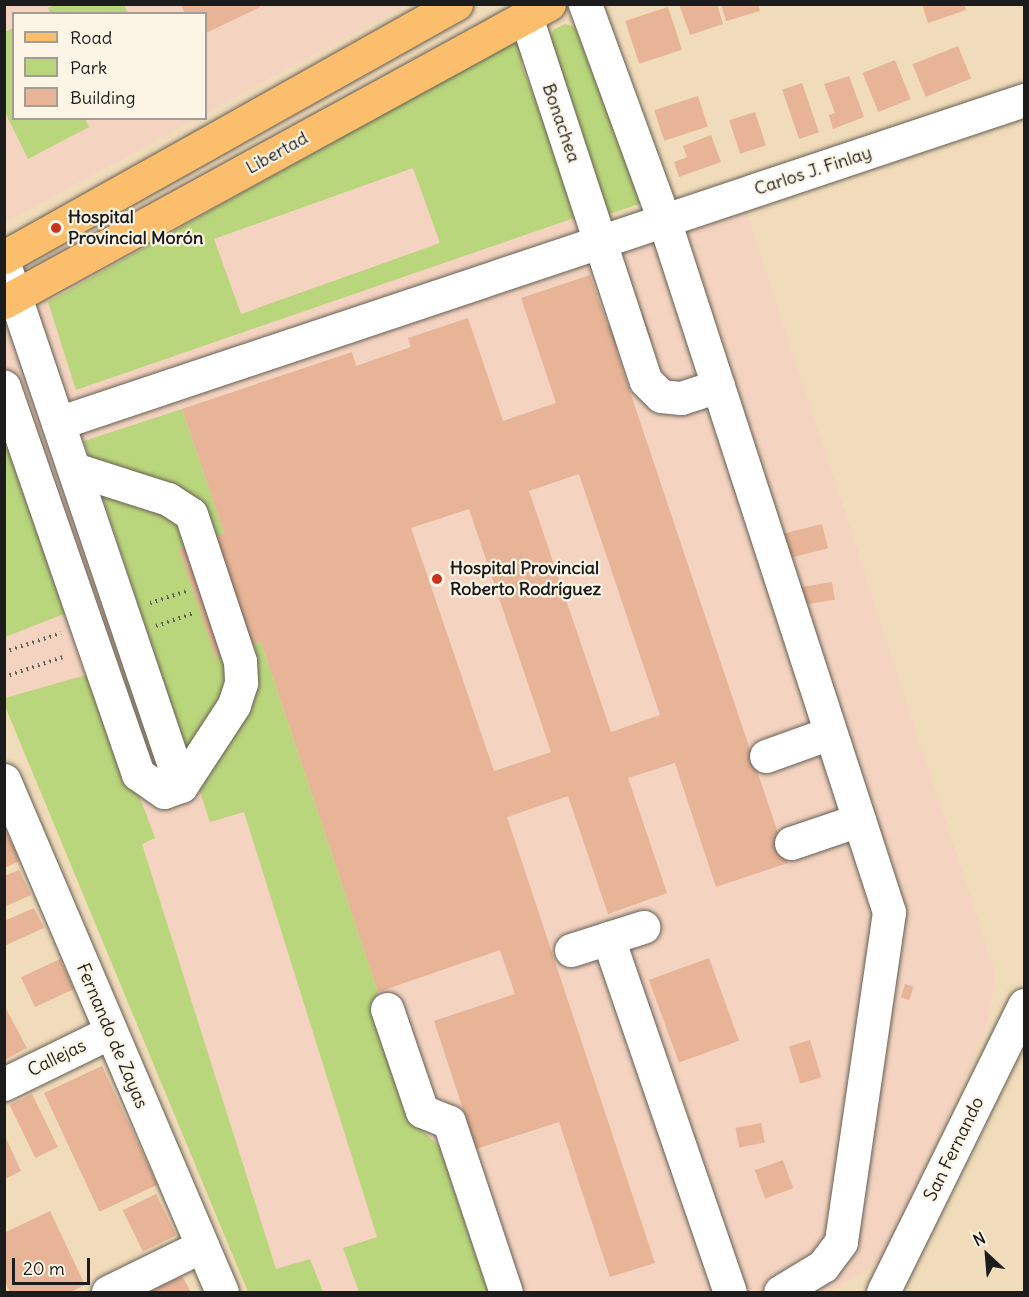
<!DOCTYPE html>
<html>
<head>
<meta charset="utf-8">
<style>
  body { margin:0 }
  #map { position:relative; width:1029px; height:1297px; overflow:hidden; background:#f0dbba; font-family:Delius,sans-serif }
  div>[style] { position:absolute }
  .built>* { inset:0; background:#f4d3c0 }
  .green>* { inset:0; background:#bad67c }
  .building>* { inset:0; background:#e7b497; transform-origin:0 0 }
  .path>* { height:4px; margin-top:-2px; transform-origin:0; background:repeating-linear-gradient(90deg,#665f53 0 1.5px,transparent 0 6px) }
  .roads { filter:drop-shadow(0 0 2px #665f53) drop-shadow(0 0 2px #665f53) }
  .minor>* { height:33px; margin:-16.5px; padding:0 16.5px; transform-origin:16.5px; border-radius:16.5px; background:#fff }
  .major>* { height:33px; margin:-16.5px; padding:0 16.5px; transform-origin:16.5px; border-radius:16.5px; background:#fabe6d }
  .dots>* { width:16px; height:16px; translate:-50% -50%; box-sizing:border-box; border:3px solid #fcf5e5; border-radius:50% }
  span { translate:-50% -50%; white-space:nowrap; text-align:center; line-height:1.15; -webkit-text-stroke:4.5px #fcf5e5; paint-order:stroke }
  .street-label { font-size:18px; color:#1c1c1c }
  .poi-label { font-size:18px; color:#1c1c1c; font-weight:700 }
  .left { translate:0 -50%; text-align:left }
  .frame { position:absolute; inset:0; border:6px solid #1c1c1c; pointer-events:none }
  .legend { position:absolute; left:12px; top:12px; width:195px; height:108px; box-sizing:border-box; background:#fcf5e5; border:2px solid #a29e95; margin:0; padding:8px 10px; list-style:none; font-size:18px; color:#1c1c1c }
  .legend li { display:flex; align-items:center; gap:12px; height:30px }
  .legend b { width:30px; border:2px solid #a29e95 }
  .north { position:absolute; left:957px; top:1225px; width:60px; height:60px; -webkit-text-stroke:4px #fcf5e5; paint-order:stroke; rotate:334deg; font-size:16px; font-weight:700; line-height:24px; text-align:center; color:#1c1c1c }
  .north::after { content:''; display:block; margin:auto; width:21px; height:27px; background:#1c1c1c; clip-path:polygon(50% 0,100% 100%,50% 72%,0 100%) }
  .scale { position:absolute; left:12px; top:1258px; width:78px; height:27px; box-sizing:border-box; border:3px solid #1c1c1c; border-top:0; padding-left:8px; font-size:18px; line-height:21px; white-space:nowrap; color:#1c1c1c; -webkit-text-stroke:4px #fcf5e5; paint-order:stroke }
</style>
</head>
<body>
<div id="map">
  <div class="built">
    <i style="clip-path:polygon(5px 5px,406px 5px,206px 113px,206px 14px,14px 14px,14px 118px,196px 119px,5px 222px)"></i>
    <i style="clip-path:polygon(521px 36px,522px 66px,587px 238px,738px 185px,996px 975px,987px 1025px,893px 1255px,828px 1292px,249px 1292px,5px 706px,4px 327px)"></i>
  </div>
  <div class="green">
    <i style="clip-path:polygon(55px 5px,124px 5px,128px 13px,50px 13px,48px 8px)"></i>
    <i style="clip-path:polygon(565px 24px,578px 28px,642px 203px,607px 215px,550px 41px,553px 30px)"></i>
    <i style="clip-path:polygon(13px 28px,14px 118px,85px 119px,89px 127px,28px 159px,5px 112px,5px 32px)"></i>
    <i style="clip-path:polygon(evenodd,521px 36px,522px 66px,580px 216px,76px 390px,48px 302px,521px 36px,413px 168px,440px 243px,241px 314px,214px 239px,413px 168px)"></i>
    <i style="clip-path:polygon(182px 409px,224px 533px,179px 549px,216px 657px,261px 642px,378px 992px,412px 1121px,439px 1146px,488px 1292px,359px 1292px,343px 1248px,377px 1237px,244px 812px,210px 822px,84px 441px)"></i>
    <i style="clip-path:polygon(4px 423px,69px 612px,5px 637px,4px 637px)"></i>
    <i style="clip-path:polygon(93px 673px,155px 838px,142px 844px,276px 1269px,310px 1259px,323px 1292px,248px 1292px,5px 706px,5px 698px)"></i>
  </div>
  <div class="building">
    <i style="clip-path:polygon(181px 4px,259px 4px,260px 7px,206px 33px,206px 14px,185px 14px)"></i>
    <i style="clip-path:polygon(679px 4px,717px 4px,723px 24px,690px 35px)"></i>
    <i style="clip-path:polygon(721px 4px,758px 4px,760px 11px,726px 21px)"></i>
    <i style="clip-path:polygon(922px 4px,964px 4px,966px 10px,928px 23px)"></i>
    <i style="left:668px;top:7px;width:45px;height:45px;rotate:72deg"></i>
    <i style="left:958px;top:46px;width:35px;height:49px;rotate:68deg"></i>
    <i style="left:895px;top:60px;width:42px;height:35px;rotate:68deg"></i>
    <i style="clip-path:polygon(849px 76px,864px 117px,833px 129px,829px 115px,835px 113px,824px 84px)"></i>
    <i style="left:802px;top:83px;width:52px;height:21px;rotate:71deg"></i>
    <i style="left:698px;top:96px;width:32px;height:46px;rotate:72deg"></i>
    <i style="left:755px;top:112px;width:35px;height:27px;rotate:72deg"></i>
    <i style="clip-path:polygon(711px 135px,721px 162px,679px 177px,674px 162px,687px 157px,683px 146px)"></i>
    <i style="clip-path:polygon(evenodd,590px 275px,608px 326px,643px 314px,651px 338px,616px 350px,788px 863px,716px 887px,675px 763px,628px 778px,667px 893px,608px 914px,568px 796px,507px 817px,655px 1263px,610px 1277px,559px 1122px,476px 1149px,434px 1021px,515px 994px,500px 950px,378px 992px,261px 642px,216px 658px,179px 549px,224px 533px,182px 409px,352px 352px,356px 366px,411px 347px,408px 338px,468px 318px,503px 421px,556px 403px,521px 298px,590px 275px,579px 474px,660px 715px,611px 732px,529px 491px,579px 474px,590px 275px,469px 509px,551px 752px,494px 771px,411px 528px,469px 509px)"></i>
    <i style="left:822px;top:524px;width:25px;height:44px;rotate:76deg"></i>
    <i style="left:832px;top:582px;width:18px;height:33px;rotate:81deg"></i>
    <i style="clip-path:polygon(4px 827px,20px 861px,4px 868px)"></i>
    <i style="clip-path:polygon(19px 870px,31px 895px,4px 907px,4px 876px)"></i>
    <i style="clip-path:polygon(34px 908px,44px 928px,4px 946px,4px 921px)"></i>
    <i style="left:709px;top:958px;width:88px;height:64px;rotate:70deg"></i>
    <i style="left:60px;top:959px;width:33px;height:43px;rotate:65deg"></i>
    <i style="left:905px;top:984px;width:9px;height:14px;rotate:18deg"></i>
    <i style="clip-path:polygon(4px 1005px,27px 1048px,4px 1060px)"></i>
    <i style="left:810px;top:1040px;width:39px;height:22px;rotate:73deg"></i>
    <i style="left:102px;top:1066px;width:131px;height:64px;rotate:65deg"></i>
    <i style="left:32px;top:1094px;width:59px;height:25px;rotate:64deg"></i>
    <i style="left:761px;top:1123px;width:20px;height:26px;rotate:79deg"></i>
    <i style="clip-path:polygon(5px 1136px,21px 1171px,5px 1179px)"></i>
    <i style="left:783px;top:1160px;width:30px;height:30px;rotate:70deg"></i>
    <i style="left:156px;top:1194px;width:46px;height:37px;rotate:64deg"></i>
    <i style="clip-path:polygon(50px 1211px,85px 1285px,70px 1292px,10px 1292px,4px 1280px,4px 1233px)"></i>
    <i style="clip-path:polygon(182px 1276px,191px 1292px,148px 1292px)"></i>
  </div>
  <div class="path">
    <i style="left:150px;top:603px;width:38px;rotate:-18deg"></i>
    <i style="left:156px;top:626px;width:40px;rotate:-18.9deg"></i>
    <i style="left:4px;top:652px;width:60px;rotate:-18.4deg"></i>
    <i style="left:4px;top:677px;width:65px;rotate:-18.7deg"></i>
  </div>
  <div class="roads">
    <div class="minor">
      <i style="left:529px;top:4px;width:13px;rotate:103deg"></i>
      <i style="left:526px;top:17px;width:383px;rotate:71.8deg"></i>
      <i style="left:646px;top:381px;width:21px;rotate:45deg"></i>
      <i style="left:661px;top:396px;width:20px;rotate:6deg"></i>
      <i style="left:681px;top:398px;width:39px;rotate:-18deg"></i>
      <i style="left:718px;top:386px;width:175px;rotate:-108deg"></i>
      <i style="left:664px;top:220px;width:230px;rotate:-110.1deg"></i>
      <i style="left:4px;top:264px;width:551px;rotate:71.27deg"></i>
      <i style="left:181px;top:786px;width:18px;rotate:161deg"></i>
      <i style="left:164px;top:792px;width:32px;rotate:-145deg"></i>
      <i style="left:138px;top:774px;width:410px;rotate:-109.1deg"></i>
      <i style="left:718px;top:386px;width:553px;rotate:71.99deg"></i>
      <i style="left:889px;top:912px;width:333px;rotate:98.3deg"></i>
      <i style="left:841px;top:1242px;width:30px;rotate:127deg"></i>
      <i style="left:823px;top:1266px;width:50px;rotate:148.8deg"></i>
      <i style="left:58px;top:423px;width:1019px;rotate:-18.49deg"></i>
      <i style="left:74px;top:469px;width:99px;rotate:17.7deg"></i>
      <i style="left:168px;top:499px;width:27px;rotate:33deg"></i>
      <i style="left:191px;top:514px;width:155px;rotate:71.6deg"></i>
      <i style="left:240px;top:661px;width:22px;rotate:87deg"></i>
      <i style="left:241px;top:683px;width:23px;rotate:108deg"></i>
      <i style="left:234px;top:705px;width:97px;rotate:123.2deg"></i>
      <i style="left:766px;top:756px;width:68px;rotate:-19.8deg"></i>
      <i style="left:4px;top:780px;width:556px;rotate:66.94deg"></i>
      <i style="left:791px;top:843px;width:72px;rotate:-18.7deg"></i>
      <i style="left:608px;top:938px;width:374px;rotate:71deg"></i>
      <i style="left:571px;top:950px;width:76px;rotate:-17.7deg"></i>
      <i style="left:387px;top:1009px;width:108px;rotate:71.1deg"></i>
      <i style="left:422px;top:1111px;width:29px;rotate:22deg"></i>
      <i style="left:449px;top:1122px;width:179px;rotate:71.5deg"></i>
      <i style="left:4px;top:1084px;width:118px;rotate:-26.1deg"></i>
      <i style="left:108px;top:1292px;width:105px;rotate:-26.1deg"></i>
      <i style="left:883px;top:1292px;width:320px;rotate:-63.8deg"></i>
    </div>
    <div class="major">
      <i style="left:4px;top:257px;width:518px;rotate:-29.24deg"></i>
      <i style="left:4px;top:302px;width:621px;rotate:-28.67deg"></i>
    </div>
  </div>
  <div class="dots">
    <i style="left:56px;top:228px;background:#c8321e"></i>
    <i style="left:437px;top:579px;background:#c8321e"></i>
  </div>
  <div class="street-label">
    <span style="left:561px;top:123px;rotate:71deg">Bonachea</span>
    <span style="left:277px;top:153px;rotate:-29deg">Libertad</span>
    <span style="left:813px;top:171px;rotate:-18deg">Carlos J. Finlay</span>
    <span style="left:112px;top:1036px;rotate:67deg">Fernando de Zayas</span>
    <span style="left:57px;top:1058px;rotate:-26deg">Callejas</span>
    <span style="left:954px;top:1149px;rotate:-64deg">San Fernando</span>
  </div>
  <div class="poi-label">
    <span class="left" style="left:68px;top:228px">Hospital<br>Provincial Morón</span>
    <span class="left" style="left:450px;top:579px">Hospital Provincial<br>Roberto Rodríguez</span>
  </div>
  <div class="frame"></div>
  <ul class="legend">
  <li><b style="height:8px;background:#fabe6d"></b>Road</li>
  <li><b style="height:16px;background:#bad67c"></b>Park</li>
  <li><b style="height:16px;background:#e7b497"></b>Building</li>
  </ul>
  <div class="north">N</div>
  <div class="scale">20 m</div>
</div>
</body>
</html>
